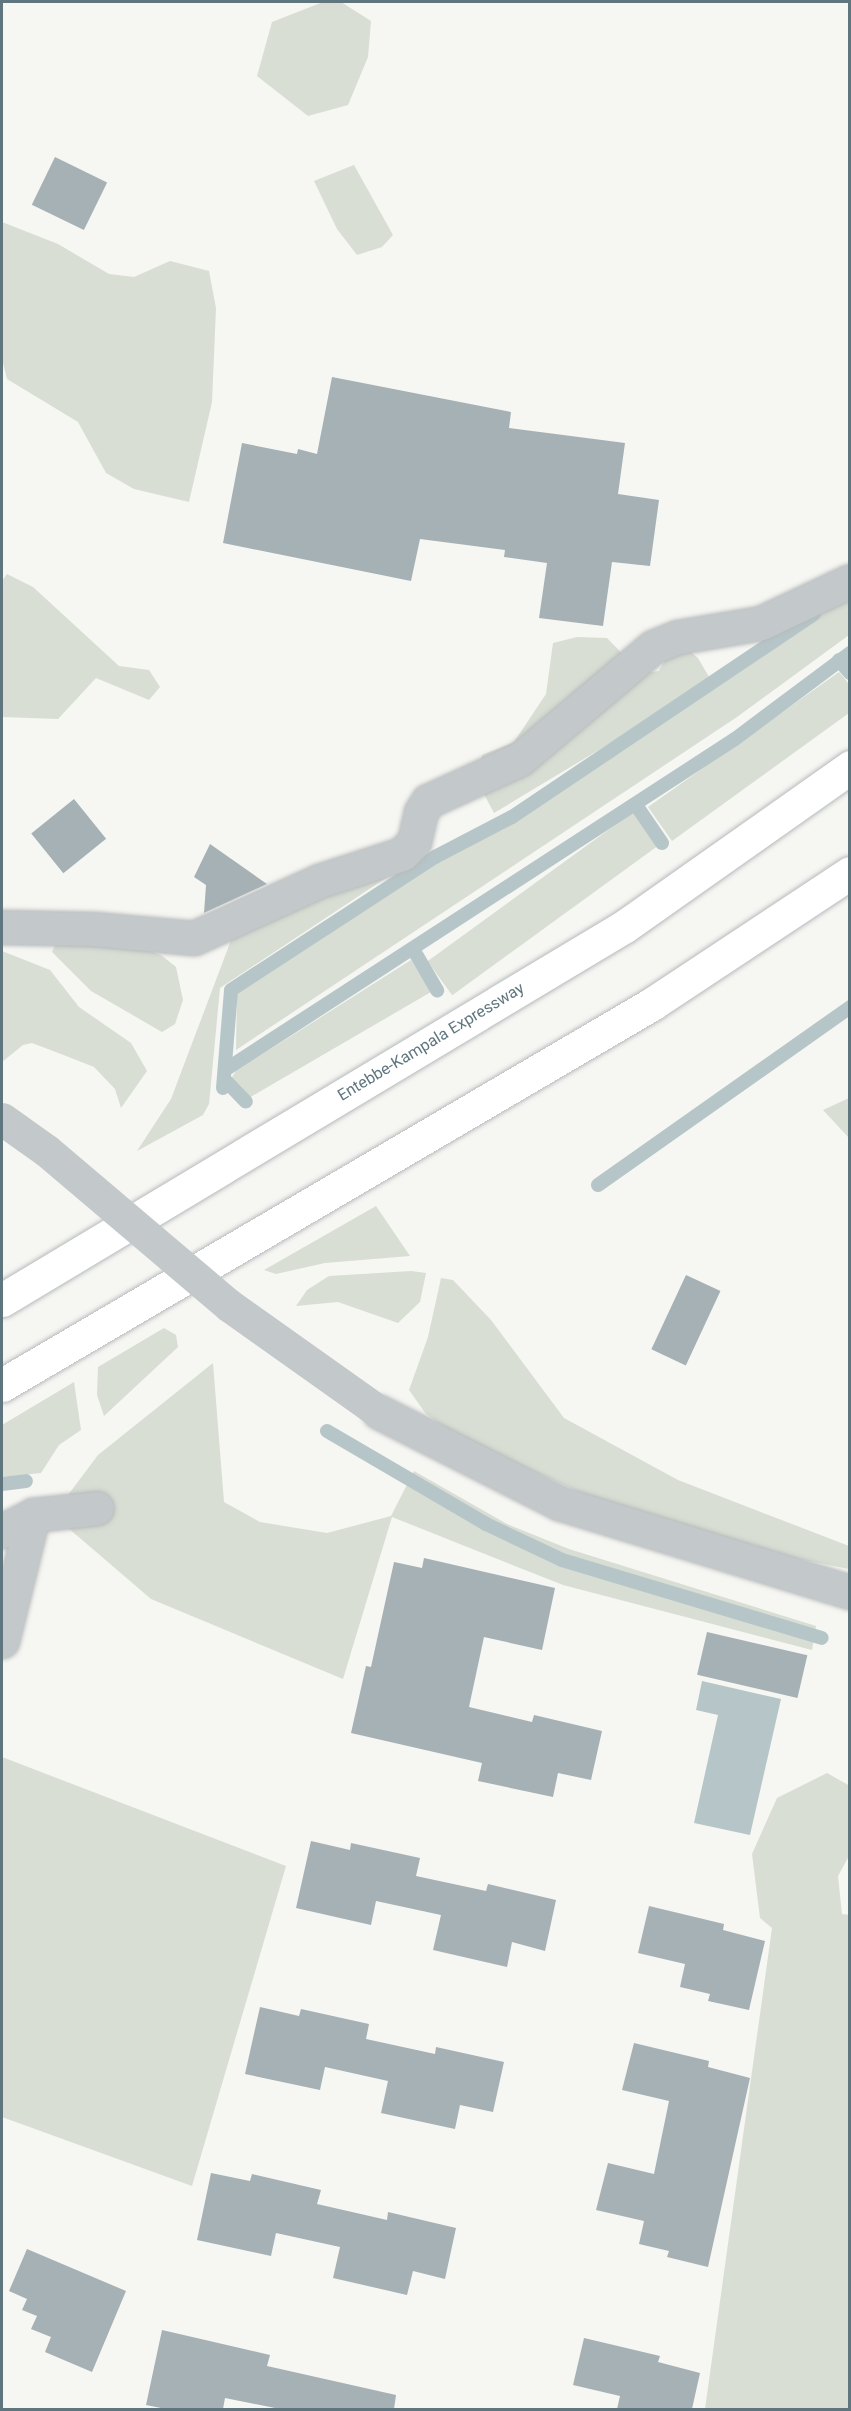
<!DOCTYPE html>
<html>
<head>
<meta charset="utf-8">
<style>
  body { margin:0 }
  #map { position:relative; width:851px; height:2411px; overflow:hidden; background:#f6f6f2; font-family:Roboto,sans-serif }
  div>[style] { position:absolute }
  .green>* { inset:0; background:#d8ded3; transform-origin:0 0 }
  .water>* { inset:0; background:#b6c6c8 }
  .stream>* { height:14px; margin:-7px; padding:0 7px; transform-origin:7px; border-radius:7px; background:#b6c6c8 }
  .building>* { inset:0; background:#a6b1b5; transform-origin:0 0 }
  .roads { filter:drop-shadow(0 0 2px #b6babc) drop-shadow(0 0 2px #b6babc) }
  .minor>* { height:33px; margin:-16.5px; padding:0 16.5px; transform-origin:16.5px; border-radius:16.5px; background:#c3c8ca }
  .highway>* { height:33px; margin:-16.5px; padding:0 16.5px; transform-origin:16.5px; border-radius:16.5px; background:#fff }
  .minor-bridge>* { height:33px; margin:-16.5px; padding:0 16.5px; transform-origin:16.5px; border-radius:16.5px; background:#c3c8ca }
  span { translate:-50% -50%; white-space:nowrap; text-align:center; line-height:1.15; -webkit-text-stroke:6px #fff; paint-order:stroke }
  .street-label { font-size:16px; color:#60767f }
  .frame { position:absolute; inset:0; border:3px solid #60767f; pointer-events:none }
</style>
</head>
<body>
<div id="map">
  <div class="green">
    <i style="clip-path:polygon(323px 2px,341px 2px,371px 21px,368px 57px,348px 105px,308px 116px,257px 76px,272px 22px)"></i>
    <i style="clip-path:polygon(354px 165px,393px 235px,382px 247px,357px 255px,337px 229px,314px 181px)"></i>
    <i style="clip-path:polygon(2px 222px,58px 244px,109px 274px,134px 277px,170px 261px,209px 271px,216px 308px,212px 402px,189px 502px,134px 489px,106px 473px,78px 422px,7px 379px,2px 359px)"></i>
    <i style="clip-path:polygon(7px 574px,33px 587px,119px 666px,149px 670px,160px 687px,149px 700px,96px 678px,58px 719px,2px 717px,2px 581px)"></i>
    <i style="clip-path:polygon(849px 589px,849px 635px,737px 717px,236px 1050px,237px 992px,438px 863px,545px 802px,810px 623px,804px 616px)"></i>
    <i style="clip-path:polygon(577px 637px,607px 638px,641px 673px,659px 671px,668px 654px,686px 648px,698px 658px,712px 682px,494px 813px,476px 779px,482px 755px,514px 742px,546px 694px,553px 643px)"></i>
    <i style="clip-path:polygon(839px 672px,849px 684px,849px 713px,672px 841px,648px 807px)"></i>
    <i style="left:633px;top:812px;width:42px;height:254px;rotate:54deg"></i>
    <i style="clip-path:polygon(413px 860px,220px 988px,209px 1104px,203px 1115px,137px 1151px,171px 1099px,236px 927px)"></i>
    <i style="clip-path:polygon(56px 943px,127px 943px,161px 955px,176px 967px,183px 1000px,175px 1024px,162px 1032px,91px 991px,52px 952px)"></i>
    <i style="clip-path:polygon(2px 951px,50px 970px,79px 1007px,131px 1043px,147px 1071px,121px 1108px,115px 1089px,94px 1067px,61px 1054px,32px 1043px,23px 1045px,2px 1062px)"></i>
    <i style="clip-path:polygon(411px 960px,431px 992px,247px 1099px,230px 1080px,236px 1071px)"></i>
    <i style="clip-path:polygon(849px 1098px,849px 1138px,823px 1110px)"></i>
    <i style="clip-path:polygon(376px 1206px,410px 1256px,325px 1263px,276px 1274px,264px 1270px)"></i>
    <i style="clip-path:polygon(411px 1271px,426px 1273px,420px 1302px,398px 1323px,338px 1302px,296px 1306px,307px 1290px,329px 1276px)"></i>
    <i style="clip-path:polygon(441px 1278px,453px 1280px,491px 1320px,564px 1418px,678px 1480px,849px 1546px,849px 1569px,723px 1544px,617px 1509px,460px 1438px,426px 1414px,409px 1390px,428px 1337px)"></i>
    <i style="clip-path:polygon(164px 1328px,176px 1335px,178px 1347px,104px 1416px,97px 1395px,98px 1367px)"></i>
    <i style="clip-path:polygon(213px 1363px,224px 1502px,260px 1522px,327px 1533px,391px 1516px,414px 1471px,507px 1524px,569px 1549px,816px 1626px,812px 1650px,563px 1585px,392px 1517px,343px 1679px,151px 1599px,53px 1515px,98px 1455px)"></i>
    <i style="clip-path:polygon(74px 1382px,81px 1430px,59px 1445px,41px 1473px,2px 1477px,2px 1425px)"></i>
    <i style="clip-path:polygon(2px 1757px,286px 1866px,192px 2186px,2px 2117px)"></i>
    <i style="clip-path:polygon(827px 1773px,850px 1786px,849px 1856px,838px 1876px,842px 1914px,850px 1915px,849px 2409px,705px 2409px,772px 1928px,760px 1918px,752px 1854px,777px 1798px)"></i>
  </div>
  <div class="water">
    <i style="clip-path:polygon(702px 1681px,781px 1699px,750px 1835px,694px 1823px,718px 1715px,696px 1710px)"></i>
  </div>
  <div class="stream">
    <i style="left:839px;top:660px;width:17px;rotate:50deg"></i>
    <i style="left:636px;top:805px;width:46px;rotate:55.6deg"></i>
    <i style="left:413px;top:949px;width:48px;rotate:59.7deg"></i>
    <i style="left:228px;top:1068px;width:604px;rotate:-32.98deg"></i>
    <i style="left:735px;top:739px;width:144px;rotate:-36.8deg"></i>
    <i style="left:225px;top:1080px;width:30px;rotate:46deg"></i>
    <i style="left:223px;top:1088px;width:98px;rotate:-85.3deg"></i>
    <i style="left:231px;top:990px;width:244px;rotate:-33.1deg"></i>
    <i style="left:435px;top:857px;width:87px;rotate:-27.5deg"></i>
    <i style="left:512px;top:817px;width:364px;rotate:-33.9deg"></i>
    <i style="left:598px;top:1185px;width:309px;rotate:-35.2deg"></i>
    <i style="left:327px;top:1431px;width:184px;rotate:30.3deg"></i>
    <i style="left:486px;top:1524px;width:84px;rotate:25.3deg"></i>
    <i style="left:562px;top:1560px;width:271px;rotate:16.7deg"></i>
    <i style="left:2px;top:1484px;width:24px;rotate:-7deg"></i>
  </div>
  <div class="building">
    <i style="left:55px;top:157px;width:58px;height:53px;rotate:26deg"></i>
    <i style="clip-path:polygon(332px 377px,511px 412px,509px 428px,625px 443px,618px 494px,659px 500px,650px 566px,612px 562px,603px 626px,539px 618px,547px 563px,504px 557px,505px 550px,420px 539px,411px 581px,223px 543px,242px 443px,297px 454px,298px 449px,317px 454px)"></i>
    <i style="left:74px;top:799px;width:51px;height:55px;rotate:51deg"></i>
    <i style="clip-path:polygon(210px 844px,267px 884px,204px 913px,206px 885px,194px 877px)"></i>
    <i style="left:686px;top:1275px;width:38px;height:82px;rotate:25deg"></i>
    <i style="clip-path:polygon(424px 1558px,555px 1588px,542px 1650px,484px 1637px,469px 1707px,532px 1722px,534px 1715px,602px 1731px,591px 1780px,558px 1773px,553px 1797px,478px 1781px,482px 1763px,351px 1733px,366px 1666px,371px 1667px,394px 1562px,422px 1568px)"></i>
    <i style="left:707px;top:1632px;width:103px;height:44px;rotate:13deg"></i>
    <i style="clip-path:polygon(311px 1841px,350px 1850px,351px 1843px,420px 1858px,416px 1876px,486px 1891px,488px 1884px,556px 1900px,545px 1951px,512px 1942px,507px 1967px,433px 1950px,441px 1915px,376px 1901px,371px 1925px,296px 1908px)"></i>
    <i style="clip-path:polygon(649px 1906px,724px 1924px,723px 1930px,765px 1941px,749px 2010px,708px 2001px,710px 1994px,680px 1987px,685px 1964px,638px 1953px)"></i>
    <i style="clip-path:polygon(260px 2007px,299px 2016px,301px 2009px,369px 2024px,366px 2039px,435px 2054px,436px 2047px,504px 2062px,493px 2112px,460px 2105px,455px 2129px,381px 2113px,388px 2081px,325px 2067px,320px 2090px,245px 2074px)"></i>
    <i style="clip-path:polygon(634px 2043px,709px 2061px,708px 2067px,750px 2078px,708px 2267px,667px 2257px,669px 2251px,639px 2244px,644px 2221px,596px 2210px,608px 2163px,654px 2174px,669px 2101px,622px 2090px)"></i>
    <i style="clip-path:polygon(211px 2173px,250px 2181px,252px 2174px,321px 2190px,317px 2204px,387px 2220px,388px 2212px,456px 2228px,445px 2279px,413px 2271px,407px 2295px,333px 2278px,340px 2247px,276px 2233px,271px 2256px,197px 2240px)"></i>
    <i style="clip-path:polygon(27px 2249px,126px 2291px,92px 2372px,45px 2352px,51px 2337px,31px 2329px,37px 2316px,22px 2310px,27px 2299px,9px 2291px)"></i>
    <i style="clip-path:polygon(162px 2330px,270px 2355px,267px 2366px,396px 2395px,394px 2409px,280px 2409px,225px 2398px,223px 2409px,166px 2409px,146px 2405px)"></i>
    <i style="clip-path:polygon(584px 2338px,660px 2356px,658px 2362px,700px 2373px,692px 2409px,617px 2409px,620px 2396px,573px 2385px)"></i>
  </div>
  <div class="roads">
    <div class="minor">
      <i style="left:2px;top:927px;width:91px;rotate:1.3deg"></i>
      <i style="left:93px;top:929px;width:101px;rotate:5.1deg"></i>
      <i style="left:194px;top:938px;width:137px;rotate:-24.5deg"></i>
      <i style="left:319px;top:881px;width:87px;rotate:-18deg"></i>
      <i style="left:402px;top:854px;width:17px;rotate:-45deg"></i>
      <i style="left:414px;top:842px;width:31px;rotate:-77deg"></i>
      <i style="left:421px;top:812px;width:13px;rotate:-58deg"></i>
      <i style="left:428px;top:801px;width:101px;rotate:-24.5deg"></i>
      <i style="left:520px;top:759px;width:174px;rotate:-40.1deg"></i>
      <i style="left:653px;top:647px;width:27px;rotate:-22deg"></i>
      <i style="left:678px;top:637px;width:84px;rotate:-9.6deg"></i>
      <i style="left:761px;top:623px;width:98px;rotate:-25.3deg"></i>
      <i style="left:379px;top:1412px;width:202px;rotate:26.8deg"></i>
      <i style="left:559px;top:1503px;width:304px;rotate:17deg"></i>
      <i style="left:2px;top:1531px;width:35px;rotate:-27deg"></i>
      <i style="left:33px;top:1515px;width:64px;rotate:-6.2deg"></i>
      <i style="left:2px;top:1641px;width:130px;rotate:-76.2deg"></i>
    </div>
    <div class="highway">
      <i style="left:2px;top:1300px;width:727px;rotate:-30.98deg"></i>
      <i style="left:625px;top:926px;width:276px;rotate:-35.2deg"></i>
      <i style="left:2px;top:1385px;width:753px;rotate:-30.38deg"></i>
      <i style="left:652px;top:1004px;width:237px;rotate:-33.5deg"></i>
    </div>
  </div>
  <div class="minor-bridge">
    <i style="left:2px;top:1119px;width:55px;rotate:35.4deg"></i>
    <i style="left:47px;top:1151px;width:240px;rotate:40.3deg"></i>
    <i style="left:230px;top:1306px;width:183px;rotate:35.4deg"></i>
  </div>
  <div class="street-label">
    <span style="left:431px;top:1042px;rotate:-31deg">Entebbe-Kampala Expressway</span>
  </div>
  <div class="frame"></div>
</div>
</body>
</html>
